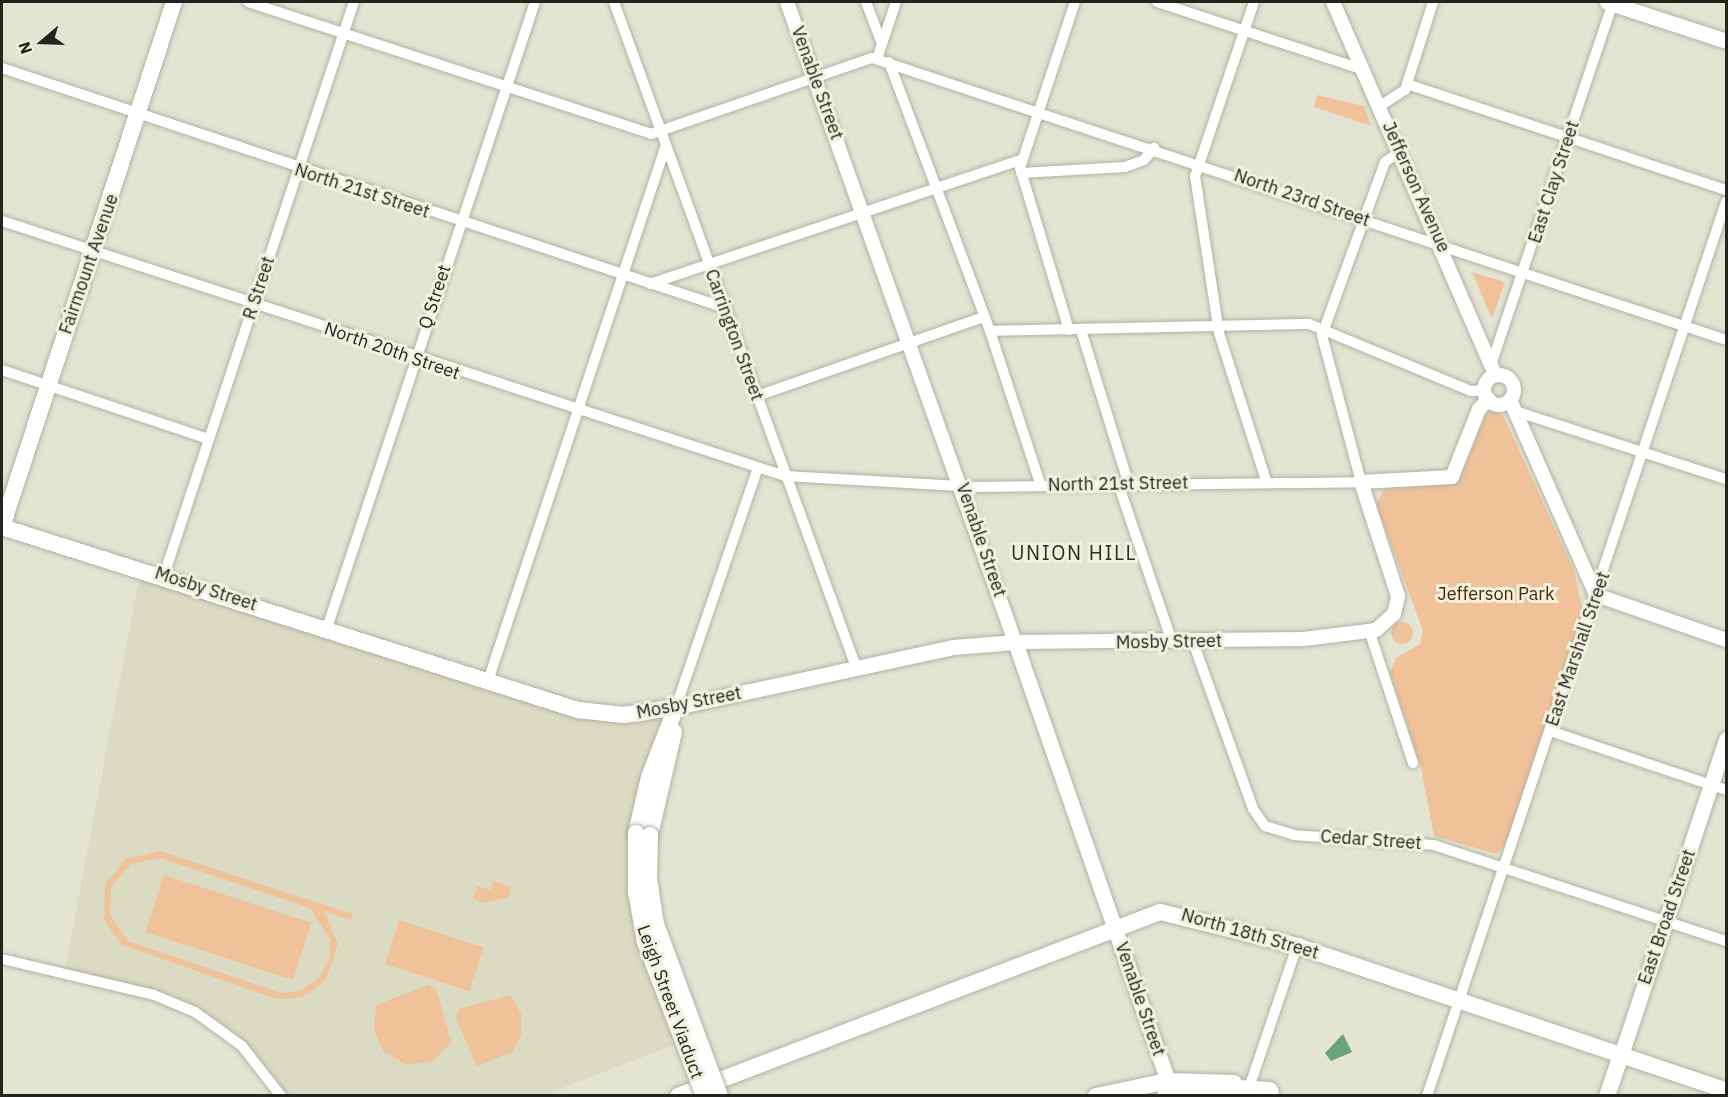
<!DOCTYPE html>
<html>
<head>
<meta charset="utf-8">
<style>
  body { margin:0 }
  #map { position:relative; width:1728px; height:1097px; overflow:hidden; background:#e4e4d3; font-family:"IBM Plex Sans",sans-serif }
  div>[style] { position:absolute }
  .built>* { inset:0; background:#dbdac2 }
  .green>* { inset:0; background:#f0c29a; transform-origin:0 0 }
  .round { border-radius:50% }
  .water>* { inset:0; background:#6aa478 }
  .roads { filter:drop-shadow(0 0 2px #b2b2a2) drop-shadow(0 0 2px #b2b2a2) }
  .minor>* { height:10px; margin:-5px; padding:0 5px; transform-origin:5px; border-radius:5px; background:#fff }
  .tertiary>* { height:14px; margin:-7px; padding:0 7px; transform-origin:7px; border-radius:7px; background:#fff }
  .tertiary>.ring { margin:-7px; padding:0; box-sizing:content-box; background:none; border:14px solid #fff; border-radius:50% }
  .secondary>* { height:15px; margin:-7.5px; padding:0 7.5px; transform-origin:7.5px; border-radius:7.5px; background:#fff }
  .primary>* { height:16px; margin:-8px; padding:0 8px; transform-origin:8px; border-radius:8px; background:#fff }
  .motorway>* { height:20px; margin:-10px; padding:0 10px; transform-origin:10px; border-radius:10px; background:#fff }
  .bridges { filter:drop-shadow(0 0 2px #b2b2a2) drop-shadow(0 0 2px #b2b2a2) }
  .primary-bridge>* { height:16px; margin:-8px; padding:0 8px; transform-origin:8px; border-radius:8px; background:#fff }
  span { translate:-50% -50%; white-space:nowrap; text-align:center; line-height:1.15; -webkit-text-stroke:6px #f1f1e0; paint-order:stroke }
  .street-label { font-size:18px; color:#24241e }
  .park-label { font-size:18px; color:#4c2901 }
  .neighbourhood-label { font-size:20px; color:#2d2d20; letter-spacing:1.5px }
  .frame { position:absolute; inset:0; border:3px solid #24241e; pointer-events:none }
  .north { position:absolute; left:12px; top:12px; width:60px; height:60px; -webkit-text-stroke:4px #f1f1e0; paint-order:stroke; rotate:251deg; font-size:16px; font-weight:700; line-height:24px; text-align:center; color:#24241e }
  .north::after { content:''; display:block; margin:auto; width:21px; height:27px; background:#24241e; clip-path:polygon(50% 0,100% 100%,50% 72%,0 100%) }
</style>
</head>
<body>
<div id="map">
  <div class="built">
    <i style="clip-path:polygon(141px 568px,565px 707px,676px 707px,635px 892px,683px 1041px,545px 1095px,277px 1095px,254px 1060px,184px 1007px,64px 975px)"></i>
  </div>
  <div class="green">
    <i style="clip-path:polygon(1317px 95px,1364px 106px,1371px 126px,1314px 107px)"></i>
    <i style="clip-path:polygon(1472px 272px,1505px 282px,1493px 316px,1491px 317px)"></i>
    <i style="clip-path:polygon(1493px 411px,1503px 415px,1574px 570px,1586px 625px,1517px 829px,1497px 854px,1434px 836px,1421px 768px,1390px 672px,1396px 658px,1420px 644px,1423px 630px,1376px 505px,1384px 489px,1441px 485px,1458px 477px,1486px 415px)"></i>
    <i class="round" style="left:1391px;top:622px;width:22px;height:22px"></i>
    <i style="clip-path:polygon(evenodd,160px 851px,353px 914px,351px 920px,325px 912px,338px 944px,326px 980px,303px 997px,277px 999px,122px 945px,104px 920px,105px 884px,126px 859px,160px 851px,160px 858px,310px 908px,330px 939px,330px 957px,319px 978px,299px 991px,281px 993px,128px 941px,110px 915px,111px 887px,131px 864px,160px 858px)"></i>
    <i style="left:164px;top:875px;width:155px;height:60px;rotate:18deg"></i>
    <i style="clip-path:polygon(494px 881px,511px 887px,509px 897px,484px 903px,473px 898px,477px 886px,490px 890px)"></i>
    <i style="left:399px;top:920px;width:89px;height:46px;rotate:18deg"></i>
    <i style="clip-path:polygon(428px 985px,437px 990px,451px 1043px,433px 1061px,407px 1065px,383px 1051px,374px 1029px,376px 1005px)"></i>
    <i style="clip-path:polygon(510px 995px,521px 1013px,521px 1035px,513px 1052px,476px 1066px,456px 1018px,459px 1009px)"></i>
  </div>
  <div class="water">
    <i style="clip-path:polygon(1343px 1034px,1352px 1052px,1331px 1061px,1325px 1053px)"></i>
  </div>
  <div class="roads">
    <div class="minor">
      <i style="left:248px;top:2px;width:424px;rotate:18.1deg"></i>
      <i style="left:651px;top:134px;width:234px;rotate:-19deg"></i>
      <i style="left:872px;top:58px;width:899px;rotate:18.27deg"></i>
      <i style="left:614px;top:2px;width:708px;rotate:70deg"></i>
      <i style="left:866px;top:2px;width:45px;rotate:69.1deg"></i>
      <i style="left:1157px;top:2px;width:218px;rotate:18.2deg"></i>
      <i style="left:1254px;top:2px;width:184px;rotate:108.7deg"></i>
      <i style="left:1195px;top:176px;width:159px;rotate:81.3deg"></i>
      <i style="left:1219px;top:333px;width:154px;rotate:72.3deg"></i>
      <i style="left:877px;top:59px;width:60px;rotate:-71.6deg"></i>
      <i style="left:889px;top:62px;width:287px;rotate:69.4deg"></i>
      <i style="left:990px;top:331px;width:163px;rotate:71.8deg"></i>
      <i style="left:2px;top:68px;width:762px;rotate:18.36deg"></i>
      <i style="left:1407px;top:84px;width:336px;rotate:18.4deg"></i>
      <i style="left:1380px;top:106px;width:30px;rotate:-33deg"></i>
      <i style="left:1405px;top:90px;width:92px;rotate:-72.3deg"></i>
      <i style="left:1021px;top:173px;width:104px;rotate:-3.3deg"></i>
      <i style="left:1125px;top:167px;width:20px;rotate:-20deg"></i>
      <i style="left:1144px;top:160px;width:16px;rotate:-50deg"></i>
      <i style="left:2px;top:221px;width:823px;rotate:18.04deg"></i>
      <i style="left:785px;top:476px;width:188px;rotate:3.3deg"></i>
      <i style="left:973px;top:487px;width:388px;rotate:-0.7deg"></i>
      <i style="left:1361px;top:482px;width:152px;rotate:-104.9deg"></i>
      <i style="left:1322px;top:335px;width:184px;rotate:-70deg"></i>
      <i style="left:1385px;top:162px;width:19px;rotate:-35deg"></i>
      <i style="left:650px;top:284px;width:391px;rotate:-18.5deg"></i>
      <i style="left:1069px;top:330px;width:169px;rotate:-106.8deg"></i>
      <i style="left:1020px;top:168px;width:175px;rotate:-71.7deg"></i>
      <i style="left:1081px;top:330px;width:162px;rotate:72.8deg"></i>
      <i style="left:990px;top:331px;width:319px;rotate:-1.3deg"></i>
      <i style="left:1309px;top:324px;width:175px;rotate:22.5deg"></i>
      <i style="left:1471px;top:391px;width:15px;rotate:-4deg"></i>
      <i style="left:1492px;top:362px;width:380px;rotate:-71.4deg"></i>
      <i style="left:2px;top:370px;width:217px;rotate:18.5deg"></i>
      <i style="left:757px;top:396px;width:237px;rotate:-19.2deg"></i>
      <i style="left:1515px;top:411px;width:222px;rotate:17.9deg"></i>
      <i style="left:1119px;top:486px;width:165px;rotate:71.2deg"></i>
      <i style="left:164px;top:575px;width:604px;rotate:-71.66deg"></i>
      <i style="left:327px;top:628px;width:660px;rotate:-71.62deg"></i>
      <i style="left:1370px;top:633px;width:137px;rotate:71.7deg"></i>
      <i style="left:1193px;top:642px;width:177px;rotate:70.2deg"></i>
      <i style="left:1253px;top:809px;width:21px;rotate:55deg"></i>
      <i style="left:1265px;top:826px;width:30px;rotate:17deg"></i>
      <i style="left:1294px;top:835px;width:140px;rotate:4.1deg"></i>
      <i style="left:1434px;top:845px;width:307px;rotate:18.2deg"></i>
      <i style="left:488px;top:681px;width:565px;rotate:-71.63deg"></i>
      <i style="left:676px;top:707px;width:250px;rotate:-71.1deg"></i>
      <i style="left:1550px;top:731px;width:186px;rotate:18.5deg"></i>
      <i style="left:2px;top:959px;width:156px;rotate:13.3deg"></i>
      <i style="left:154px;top:995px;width:44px;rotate:22.5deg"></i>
      <i style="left:195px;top:1012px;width:58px;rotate:35.9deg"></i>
      <i style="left:242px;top:1046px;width:63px;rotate:52deg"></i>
      <i style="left:1250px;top:1085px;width:147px;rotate:-71.3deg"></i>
      <i style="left:1427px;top:1096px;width:943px;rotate:-71.51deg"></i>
    </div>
    <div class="tertiary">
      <i style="left:787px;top:2px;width:679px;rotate:70.39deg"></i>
      <i style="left:1015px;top:642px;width:289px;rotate:-0.6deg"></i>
      <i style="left:1304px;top:639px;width:73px;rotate:-7.1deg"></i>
      <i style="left:1376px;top:630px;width:24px;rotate:-42deg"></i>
      <i style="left:1394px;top:614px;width:18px;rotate:-77deg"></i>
      <i style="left:1398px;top:596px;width:120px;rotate:-108deg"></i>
      <i style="left:1361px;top:482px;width:91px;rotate:-3.1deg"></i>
      <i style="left:1452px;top:477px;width:73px;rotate:-68.3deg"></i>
      <i style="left:1479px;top:409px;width:14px;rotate:-45deg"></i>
      <i style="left:1333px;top:2px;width:406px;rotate:66.5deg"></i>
      <i class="ring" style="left:1484px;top:375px;width:16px;height:16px"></i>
      <i style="left:1510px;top:400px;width:213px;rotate:66.2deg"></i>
      <i style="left:1596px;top:595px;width:138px;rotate:19.1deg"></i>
    </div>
    <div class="secondary">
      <i style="left:1607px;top:2px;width:125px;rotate:18.1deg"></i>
      <i style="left:676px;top:707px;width:283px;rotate:-12.2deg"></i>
      <i style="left:953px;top:647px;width:62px;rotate:-4.6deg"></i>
      <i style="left:1015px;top:642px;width:465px;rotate:70.8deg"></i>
      <i style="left:1621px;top:1055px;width:333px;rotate:-71.6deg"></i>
    </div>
    <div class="primary">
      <i style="left:2px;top:527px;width:604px;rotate:17.63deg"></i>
      <i style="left:578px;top:710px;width:46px;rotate:6.2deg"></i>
      <i style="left:624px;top:715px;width:53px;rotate:-8.7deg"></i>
      <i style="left:2px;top:527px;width:552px;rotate:-71.86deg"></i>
      <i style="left:636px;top:833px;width:57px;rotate:-76.9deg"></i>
      <i style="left:649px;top:777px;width:75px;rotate:-68.9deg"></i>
      <i style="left:650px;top:835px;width:106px;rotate:-76.9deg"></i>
      <i style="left:678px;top:1096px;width:516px;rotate:-20.89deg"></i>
      <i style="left:1160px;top:912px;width:141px;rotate:13.9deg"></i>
      <i style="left:1297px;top:946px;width:453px;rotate:18.6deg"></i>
      <i style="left:1096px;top:1096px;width:74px;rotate:-11.8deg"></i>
      <i style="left:1168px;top:1081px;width:66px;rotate:1.7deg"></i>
      <i style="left:1607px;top:1096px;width:43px;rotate:-71.1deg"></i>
    </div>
    <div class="motorway">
      <i style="left:1167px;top:1096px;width:57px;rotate:-7deg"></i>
      <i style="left:1224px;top:1089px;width:45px;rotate:3.8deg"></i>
    </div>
  </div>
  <div class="bridges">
    <div class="primary-bridge">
      <i style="left:636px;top:833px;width:59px;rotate:90deg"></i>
      <i style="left:636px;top:892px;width:51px;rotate:79.8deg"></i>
      <i style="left:645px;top:942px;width:165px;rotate:69deg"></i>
      <i style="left:650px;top:835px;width:44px;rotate:91.3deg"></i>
      <i style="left:649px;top:879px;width:46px;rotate:81.2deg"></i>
      <i style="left:656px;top:924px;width:184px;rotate:69.6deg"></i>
    </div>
  </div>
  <div class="street-label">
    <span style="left:817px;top:83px;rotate:70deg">Venable Street</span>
    <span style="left:1554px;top:182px;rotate:-72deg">East Clay Street</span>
    <span style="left:1416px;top:187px;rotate:66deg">Jefferson Avenue</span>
    <span style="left:362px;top:191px;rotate:18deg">North 21st Street</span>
    <span style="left:1302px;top:198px;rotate:19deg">North 23rd Street</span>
    <span style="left:89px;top:264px;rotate:-71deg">Fairmount Avenue</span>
    <span style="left:259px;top:288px;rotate:-72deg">R Street</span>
    <span style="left:435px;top:297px;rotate:-72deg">Q Street</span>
    <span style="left:734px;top:335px;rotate:70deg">Carrington Street</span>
    <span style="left:392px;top:351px;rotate:19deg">North 20th Street</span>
    <span style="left:1118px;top:484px;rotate:-1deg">North 21st Street</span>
    <span style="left:981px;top:540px;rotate:71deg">Venable Street</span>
    <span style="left:206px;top:589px;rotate:18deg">Mosby Street</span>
    <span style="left:1169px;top:642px;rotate:-1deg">Mosby Street</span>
    <span style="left:1578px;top:649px;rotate:-71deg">East Marshall Street</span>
    <span style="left:689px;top:703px;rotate:-11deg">Mosby Street</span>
    <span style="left:1371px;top:840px;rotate:4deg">Cedar Street</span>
    <span style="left:1667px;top:917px;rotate:-71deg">East Broad Street</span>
    <span style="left:1250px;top:934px;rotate:16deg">North 18th Street</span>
    <span style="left:1140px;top:999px;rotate:71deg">Venable Street</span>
    <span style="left:670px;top:1002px;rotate:70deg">Leigh Street Viaduct</span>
  </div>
  <div class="park-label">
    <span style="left:1496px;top:594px">Jefferson Park</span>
  </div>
  <div class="neighbourhood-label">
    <span style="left:1074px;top:552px">UNION HILL</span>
  </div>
  <div class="frame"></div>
  <div class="north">N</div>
</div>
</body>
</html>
